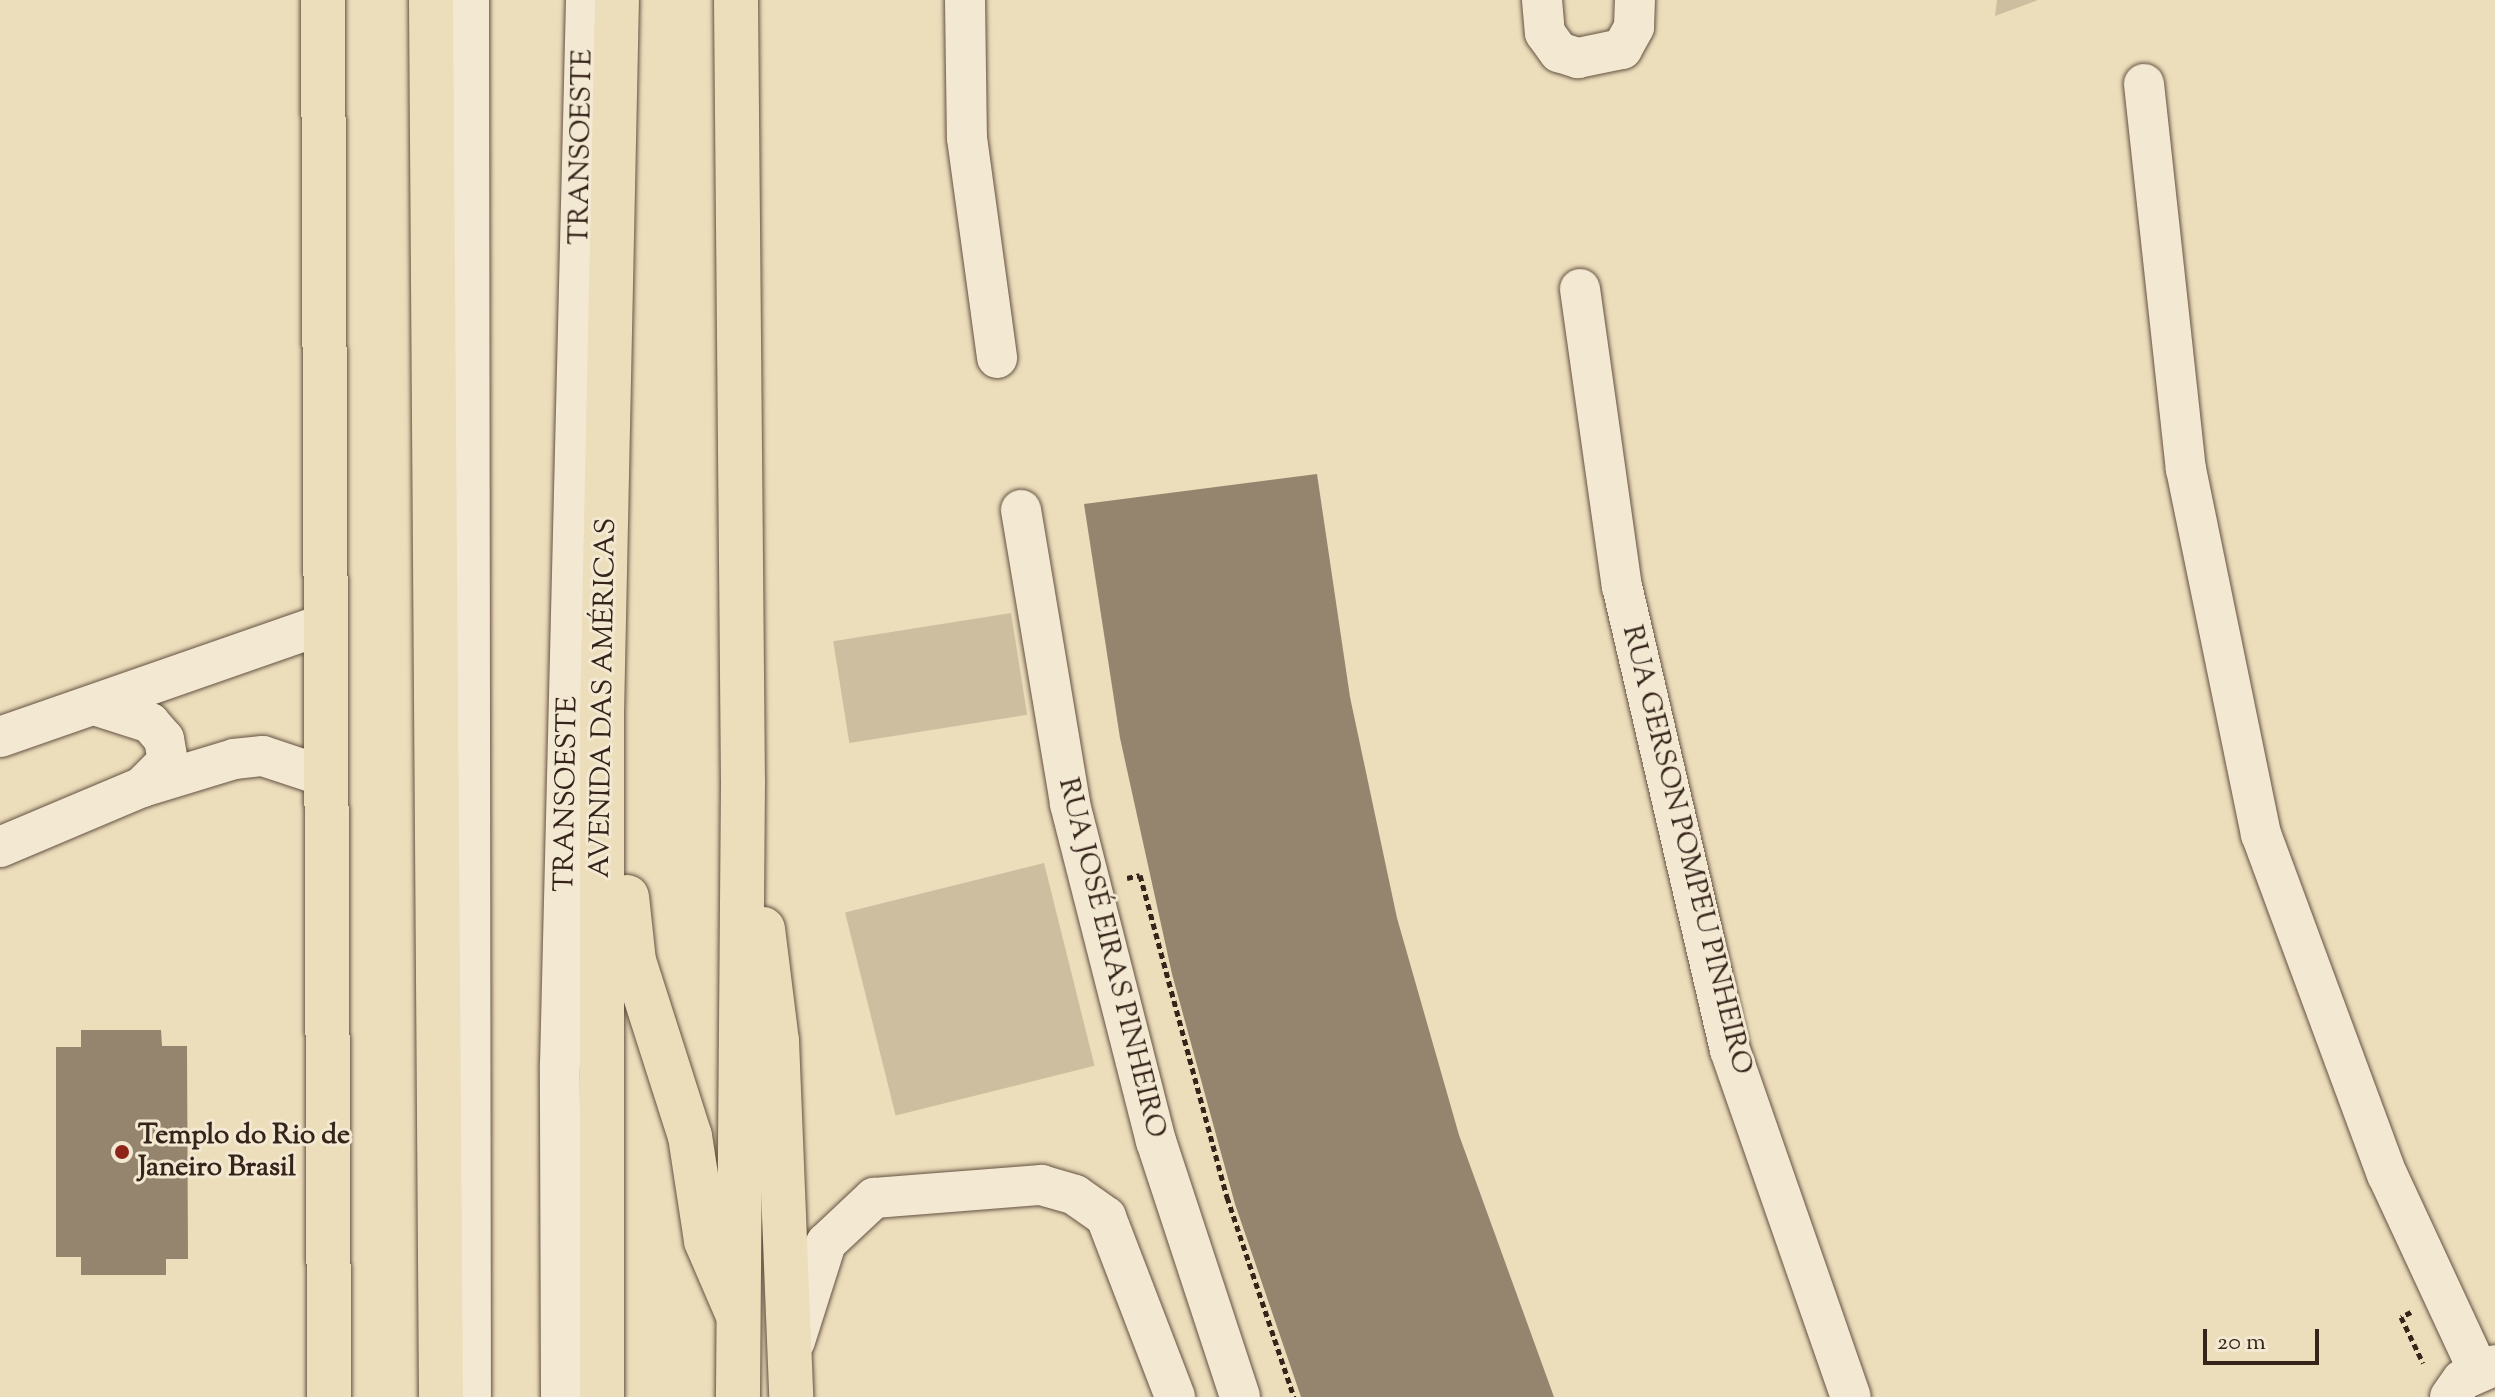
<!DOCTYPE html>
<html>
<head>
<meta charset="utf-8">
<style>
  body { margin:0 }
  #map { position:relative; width:2495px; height:1397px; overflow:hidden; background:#ecddbb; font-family:"Sorts Mill Goudy",serif }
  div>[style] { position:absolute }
  .green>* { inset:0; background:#cdbea0; transform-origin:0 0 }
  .building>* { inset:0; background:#95846e }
  .path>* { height:5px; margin-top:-2.5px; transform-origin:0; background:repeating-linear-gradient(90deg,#36241a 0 6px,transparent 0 10px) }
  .roads { filter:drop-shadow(0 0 2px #645242) drop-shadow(0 0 2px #645242) }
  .minor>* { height:40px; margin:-20px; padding:0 20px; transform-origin:20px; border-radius:20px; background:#f3e9d3 }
  .major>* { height:44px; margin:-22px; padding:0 22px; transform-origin:22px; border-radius:22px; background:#ecddbb }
  .highway>* { height:44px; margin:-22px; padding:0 22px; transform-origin:22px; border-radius:22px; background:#ecddbb }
  .dots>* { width:22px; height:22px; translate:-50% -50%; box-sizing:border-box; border:4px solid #f3e9d3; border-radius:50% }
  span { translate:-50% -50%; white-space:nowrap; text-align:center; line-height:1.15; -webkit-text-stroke:6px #f3e9d3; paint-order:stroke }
  .street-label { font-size:28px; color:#36241a }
  .poi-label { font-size:28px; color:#36241a; font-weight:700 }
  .left { translate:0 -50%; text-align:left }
  .scale { position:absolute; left:2203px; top:1329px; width:116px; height:36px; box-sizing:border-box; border:4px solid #36241a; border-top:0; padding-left:10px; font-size:24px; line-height:28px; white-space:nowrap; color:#36241a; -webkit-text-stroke:6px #f3e9d3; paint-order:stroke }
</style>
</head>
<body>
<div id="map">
  <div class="green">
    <i style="clip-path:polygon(1997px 0,2038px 0,1995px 16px)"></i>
    <i style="left:1011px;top:613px;width:103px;height:180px;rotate:81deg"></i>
    <i style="left:1044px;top:863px;width:209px;height:205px;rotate:76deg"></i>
  </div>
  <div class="building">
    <i style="clip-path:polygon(1317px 474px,1350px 697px,1397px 918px,1459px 1135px,1554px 1397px,1301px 1397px,1235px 1204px,1172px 974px,1120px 738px,1084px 504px)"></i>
    <i style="clip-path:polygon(81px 1030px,161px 1030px,162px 1046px,187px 1046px,188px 1259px,166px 1259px,166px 1275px,81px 1275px,81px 1257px,56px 1257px,56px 1047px,81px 1047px)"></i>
  </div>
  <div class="path">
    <i style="left:1127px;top:878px;width:13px;rotate:-13deg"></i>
    <i style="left:1140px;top:875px;width:334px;rotate:74.9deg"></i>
    <i style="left:1227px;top:1197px;width:211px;rotate:71.5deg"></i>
    <i style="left:2411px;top:1312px;width:11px;rotate:153deg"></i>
    <i style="left:2401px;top:1317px;width:51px;rotate:64.4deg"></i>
  </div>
  <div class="roads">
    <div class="minor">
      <i style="left:469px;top:0;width:1397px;rotate:89.92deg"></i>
      <i style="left:965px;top:0;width:138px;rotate:89.2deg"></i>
      <i style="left:967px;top:138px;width:222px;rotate:82.2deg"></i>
      <i style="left:1542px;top:0;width:33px;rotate:85deg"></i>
      <i style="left:1545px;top:33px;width:24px;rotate:54deg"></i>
      <i style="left:1559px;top:52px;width:20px;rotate:18deg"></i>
      <i style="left:1578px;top:58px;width:45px;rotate:-11.6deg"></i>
      <i style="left:1622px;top:49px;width:25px;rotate:-61deg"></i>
      <i style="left:1634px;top:27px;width:27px;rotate:-88deg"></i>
      <i style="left:2144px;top:84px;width:387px;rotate:83.8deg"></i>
      <i style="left:2186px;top:469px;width:373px;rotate:78.4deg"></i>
      <i style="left:2261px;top:834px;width:363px;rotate:69.7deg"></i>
      <i style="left:2387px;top:1174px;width:216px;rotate:65.1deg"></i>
      <i style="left:1580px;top:289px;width:300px;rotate:82deg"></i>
      <i style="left:1622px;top:586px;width:476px;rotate:76.9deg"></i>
      <i style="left:1730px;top:1050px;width:367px;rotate:70.8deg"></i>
      <i style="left:1021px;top:510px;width:298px;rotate:80.5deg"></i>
      <i style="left:1070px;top:804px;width:348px;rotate:75.7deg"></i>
      <i style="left:1156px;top:1141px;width:269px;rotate:71.8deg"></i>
      <i style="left:94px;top:705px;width:59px;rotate:17.8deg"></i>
      <i style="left:150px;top:723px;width:21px;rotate:49deg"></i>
      <i style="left:164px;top:739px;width:22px;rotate:80deg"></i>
      <i style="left:168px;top:761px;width:37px;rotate:135deg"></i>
      <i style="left:0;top:737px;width:343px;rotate:-19.2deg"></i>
      <i style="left:0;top:847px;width:154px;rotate:-22.9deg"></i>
      <i style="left:142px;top:787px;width:96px;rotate:-16.9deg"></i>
      <i style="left:234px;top:759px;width:29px;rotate:-6deg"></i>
      <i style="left:263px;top:756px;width:63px;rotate:18.4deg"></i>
      <i style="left:795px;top:1341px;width:103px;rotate:-72.4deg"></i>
      <i style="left:826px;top:1243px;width:66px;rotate:-43.2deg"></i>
      <i style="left:874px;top:1198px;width:168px;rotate:-4.5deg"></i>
      <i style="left:1041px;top:1185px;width:35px;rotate:16deg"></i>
      <i style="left:1075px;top:1195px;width:38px;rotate:35deg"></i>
      <i style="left:1106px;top:1217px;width:193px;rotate:69deg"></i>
      <i style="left:561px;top:1397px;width:333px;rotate:-90.2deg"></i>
      <i style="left:560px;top:1064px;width:1064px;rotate:-88.6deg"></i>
      <i style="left:2450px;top:1397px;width:21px;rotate:-55deg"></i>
      <i style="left:2462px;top:1380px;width:36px;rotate:-24deg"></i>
    </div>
    <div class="major">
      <i style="left:323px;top:0;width:1397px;rotate:89.75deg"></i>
      <i style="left:736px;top:0;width:781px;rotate:89.49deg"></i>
      <i style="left:743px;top:781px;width:616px;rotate:90.47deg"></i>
      <i style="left:763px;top:929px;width:113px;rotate:82.9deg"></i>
      <i style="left:777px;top:1041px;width:356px;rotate:87.7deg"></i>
    </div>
    <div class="highway">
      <i style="left:431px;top:0;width:1397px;rotate:89.59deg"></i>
      <i style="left:627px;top:897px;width:64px;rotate:83.8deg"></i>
      <i style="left:634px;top:961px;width:184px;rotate:72.3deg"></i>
      <i style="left:690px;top:1136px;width:106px;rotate:81.3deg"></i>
      <i style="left:706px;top:1241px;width:78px;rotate:66.7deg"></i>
      <i style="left:602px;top:1397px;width:683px;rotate:-90deg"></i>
      <i style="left:602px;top:714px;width:714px;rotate:-88.8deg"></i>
    </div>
  </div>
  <div class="dots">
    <i style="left:122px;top:1152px;background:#8f2418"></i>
  </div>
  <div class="street-label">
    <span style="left:582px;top:147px;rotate:-89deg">TRANSOESTE</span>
    <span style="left:604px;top:698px;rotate:-89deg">AVENIDA DAS AMÉRICAS</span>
    <span style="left:567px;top:794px;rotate:-89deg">TRANSOESTE</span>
    <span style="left:1686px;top:850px;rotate:76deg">RUA GERSON POMPEU PINHEIRO</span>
    <span style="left:1111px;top:958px;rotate:76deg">RUA JOSÉ EIRAS PINHEIRO</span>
  </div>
  <div class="poi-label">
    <span class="left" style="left:138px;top:1152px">Templo do Rio de<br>Janeiro Brasil</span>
  </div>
  <div class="scale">20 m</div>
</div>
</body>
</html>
